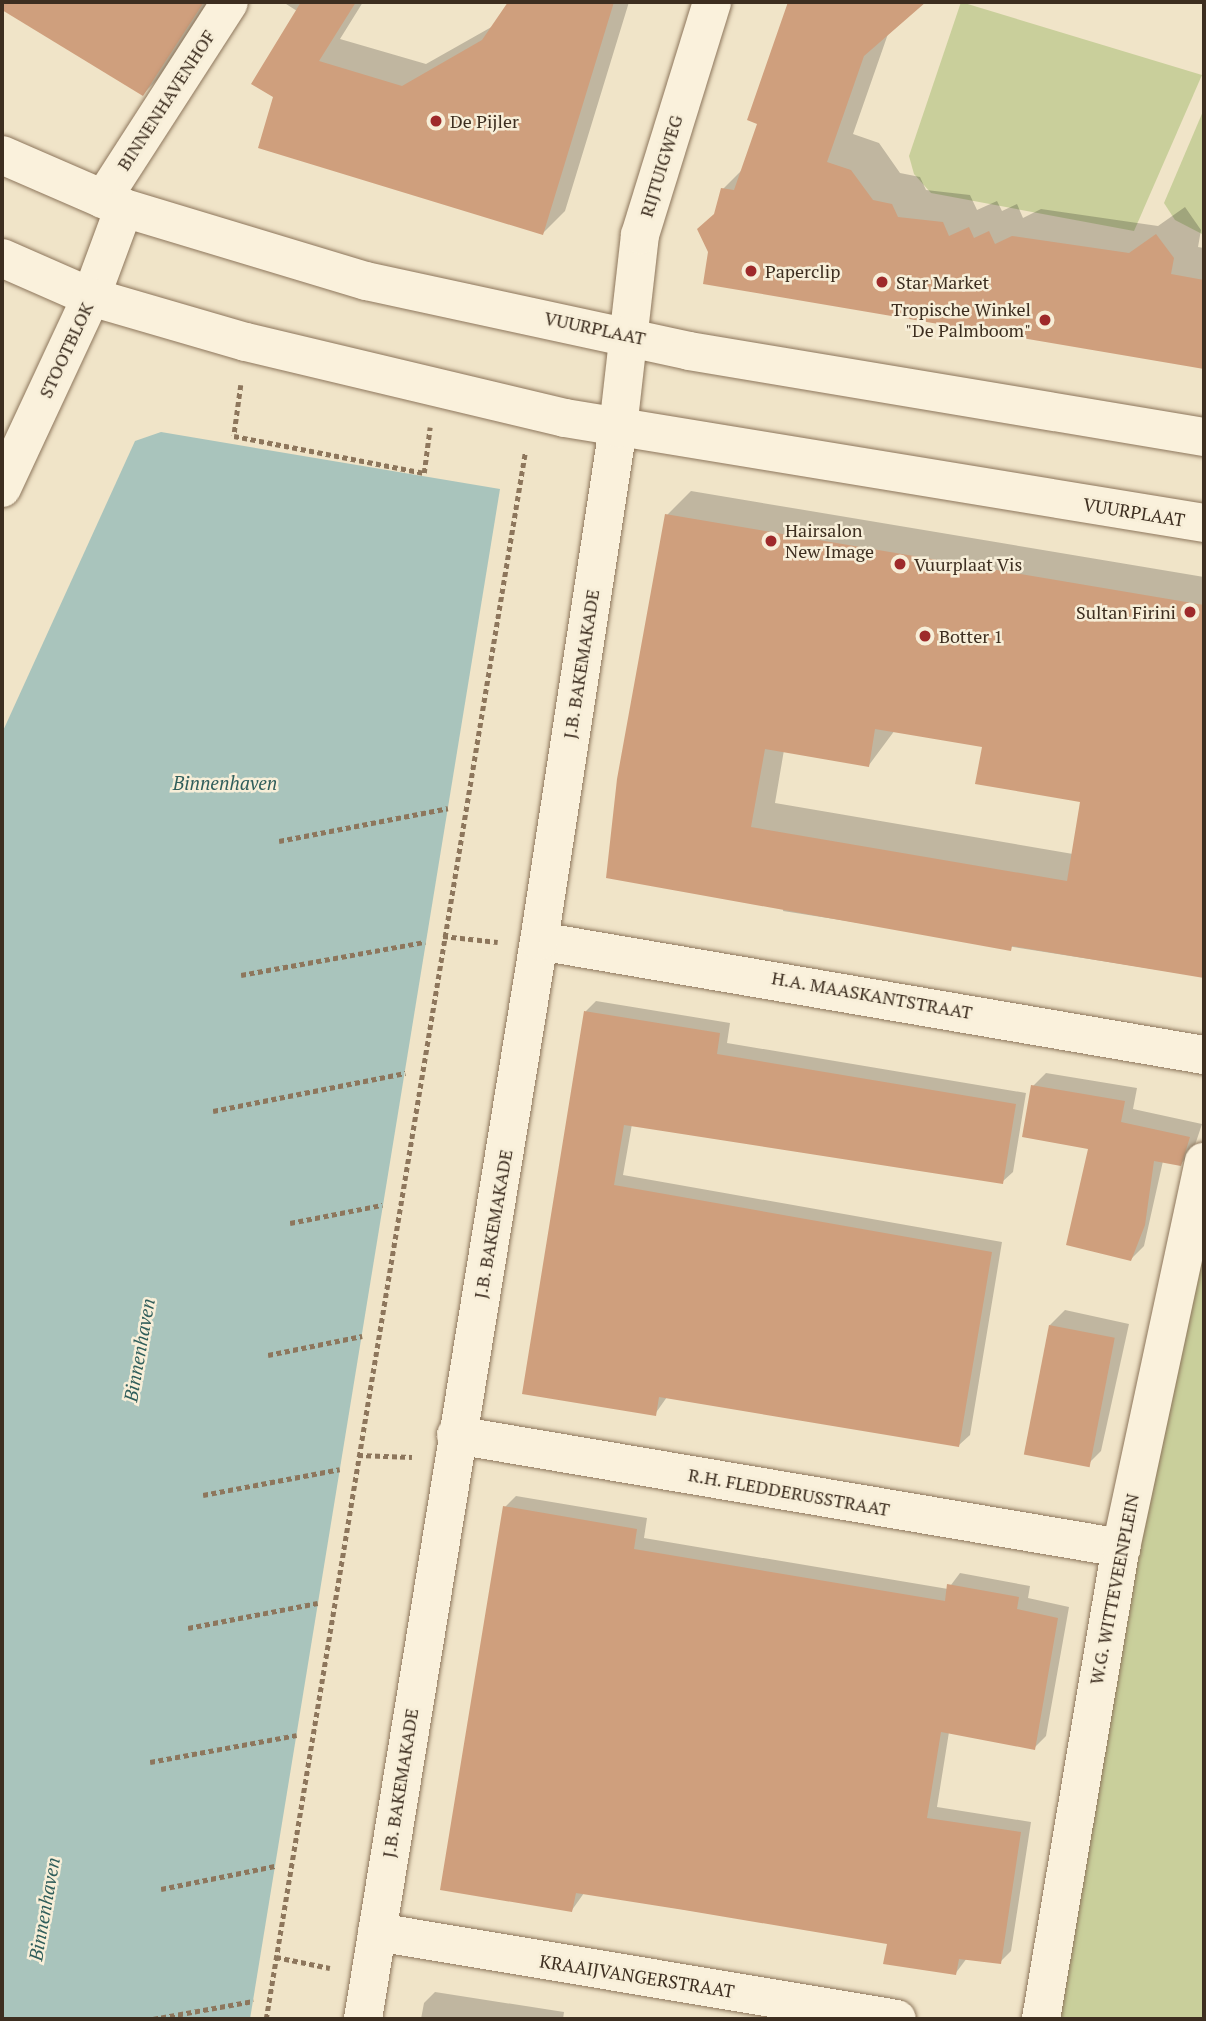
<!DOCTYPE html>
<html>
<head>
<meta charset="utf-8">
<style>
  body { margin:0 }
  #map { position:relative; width:1206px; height:2021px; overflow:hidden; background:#f0e4c8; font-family:"PT Serif",serif }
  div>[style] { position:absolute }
  .green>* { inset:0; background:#c9cf9b }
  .water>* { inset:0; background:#a9c4bc }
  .shadow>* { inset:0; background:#0003 }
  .building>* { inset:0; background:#cf9f7d; transform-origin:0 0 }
  .path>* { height:4.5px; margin-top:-2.25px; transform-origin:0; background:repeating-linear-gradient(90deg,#8d765c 0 5px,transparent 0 8.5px) }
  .roads { filter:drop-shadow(0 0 2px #8d765c) drop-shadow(0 0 2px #8d765c) }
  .pedestrian>* { height:37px; margin:-18.5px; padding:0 18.5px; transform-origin:18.5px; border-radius:18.5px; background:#faf1dc }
  .minor>* { height:38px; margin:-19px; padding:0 19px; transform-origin:19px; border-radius:19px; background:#faf1dc }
  .tertiary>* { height:38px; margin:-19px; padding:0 19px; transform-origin:19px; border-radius:19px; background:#faf1dc }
  .dots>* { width:19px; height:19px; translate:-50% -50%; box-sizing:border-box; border:4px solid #f7eed8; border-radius:50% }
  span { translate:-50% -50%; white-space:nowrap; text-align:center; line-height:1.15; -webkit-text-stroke:5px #f7eed8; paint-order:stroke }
  .street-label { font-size:18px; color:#3d2e20 }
  .poi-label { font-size:18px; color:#3d2e20 }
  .left { translate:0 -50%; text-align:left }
  .right { translate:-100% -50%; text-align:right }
  .water-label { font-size:19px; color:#2f5d5a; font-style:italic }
  .frame { position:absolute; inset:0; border:4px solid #3d2e20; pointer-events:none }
</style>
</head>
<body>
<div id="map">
  <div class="green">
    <i style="clip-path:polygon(961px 2px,1202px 75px,1134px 231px,931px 193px,914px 174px,909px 156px)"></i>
    <i style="clip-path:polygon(1204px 109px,1204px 235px,1175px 220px,1164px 203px)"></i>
    <i style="clip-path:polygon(1204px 1219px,1204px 2019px,1054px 2019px,1095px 1774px)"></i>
  </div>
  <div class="water">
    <i style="clip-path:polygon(161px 432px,500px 489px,250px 2019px,2px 2019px,2px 733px,135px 441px)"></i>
  </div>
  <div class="shadow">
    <i style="clip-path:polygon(2px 2px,212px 2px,171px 66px,143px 94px,2px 8px)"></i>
    <i style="clip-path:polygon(283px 2px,363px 2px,340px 39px,426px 64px,495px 25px,510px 2px,629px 2px,565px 211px,543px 233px,260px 147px,297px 11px)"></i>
    <i style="clip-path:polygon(790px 2px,920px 2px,889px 31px,853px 134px,879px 143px,900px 173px,920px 177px,926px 190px,970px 195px,977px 210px,997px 201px,1002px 211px,1017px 204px,1023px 218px,1041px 209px,1158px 226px,1185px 207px,1201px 230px,1198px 247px,1204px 248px,1204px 367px,705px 283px,723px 189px,744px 168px,760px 123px,749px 119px)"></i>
    <i style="clip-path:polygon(evenodd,691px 491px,1204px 577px,1204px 977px,783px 911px,784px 906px,607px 876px,667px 515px,691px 491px,895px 730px,984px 745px,1082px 801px,1073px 854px,775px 803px,784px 750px,869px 765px,895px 730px)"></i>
    <i style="clip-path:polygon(596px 1001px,730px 1023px,727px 1043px,1026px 1093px,1013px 1172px,1002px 1182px,632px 1124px,623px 1175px,1002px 1242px,970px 1435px,959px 1445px,667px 1397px,655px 1414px,524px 1392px,586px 1011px)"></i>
    <i style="clip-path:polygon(1046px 1073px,1137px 1088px,1133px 1109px,1202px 1124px,1193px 1151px,1180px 1165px,1163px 1161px,1144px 1246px,1131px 1259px,1091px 1148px,1033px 1086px)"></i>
    <i style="clip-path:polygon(1065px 1310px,1129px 1324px,1101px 1451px,1086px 1466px,1050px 1325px)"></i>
    <i style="clip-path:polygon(516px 1496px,647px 1518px,644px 1538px,948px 1589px,960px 1573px,1030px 1586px,1028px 1598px,1069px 1607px,1046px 1736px,1034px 1748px,949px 1732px,937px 1807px,1031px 1822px,1011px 1951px,1000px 1962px,967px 1958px,955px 1974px,889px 1943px,584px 1893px,572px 1910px,505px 1507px)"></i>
    <i style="clip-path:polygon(435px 1992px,564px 2012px,563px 2019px,421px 2019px,424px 2003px)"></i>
  </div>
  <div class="building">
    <i style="clip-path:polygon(2px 2px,204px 2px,143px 96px,2px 10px)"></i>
    <i style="clip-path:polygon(301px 2px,356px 2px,319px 61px,402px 86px,482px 40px,508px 2px,614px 2px,543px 235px,258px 148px,273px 97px,251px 84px)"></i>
    <i style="clip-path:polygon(788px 2px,926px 2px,864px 56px,827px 162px,851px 170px,873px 200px,892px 204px,898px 217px,943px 222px,949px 236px,969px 227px,974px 238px,989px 231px,995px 244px,1012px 236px,1129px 253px,1156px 234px,1174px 258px,1171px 274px,1204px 280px,1204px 369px,703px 284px,708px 252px,697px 229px,714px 214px,721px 188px,734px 190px,757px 124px,747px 120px)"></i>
    <i style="clip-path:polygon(evenodd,665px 514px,1204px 605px,1204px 978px,1012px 946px,1011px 951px,606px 878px,617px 779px,665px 514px,875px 729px,982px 747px,975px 784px,1080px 802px,1067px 881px,751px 827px,765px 749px,869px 767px,875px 729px)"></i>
    <i style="clip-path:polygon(584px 1011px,720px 1033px,717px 1054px,1016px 1104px,1003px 1184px,624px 1125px,614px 1185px,992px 1252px,959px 1447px,659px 1397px,656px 1416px,522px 1394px)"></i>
    <i style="clip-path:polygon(1031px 1085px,1125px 1101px,1121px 1122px,1190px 1137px,1181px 1166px,1154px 1161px,1145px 1225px,1131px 1261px,1066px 1245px,1088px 1149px,1022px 1137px)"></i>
    <i style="left:1049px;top:1325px;width:67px;height:132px;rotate:11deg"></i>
    <i style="clip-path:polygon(503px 1506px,637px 1529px,634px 1549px,945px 1601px,947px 1584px,1019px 1597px,1017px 1609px,1058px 1618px,1035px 1750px,941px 1732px,927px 1818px,1021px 1832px,1001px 1964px,959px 1959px,956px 1975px,883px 1964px,887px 1944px,684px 1910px,576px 1893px,572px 1912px,440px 1890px)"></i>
  </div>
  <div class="path">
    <i style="left:241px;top:385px;width:51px;rotate:97.8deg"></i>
    <i style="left:234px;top:436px;width:194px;rotate:11deg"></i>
    <i style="left:424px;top:473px;width:46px;rotate:-82.6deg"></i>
    <i style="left:279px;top:841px;width:172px;rotate:-11deg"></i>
    <i style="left:443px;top:936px;width:55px;rotate:6.2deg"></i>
    <i style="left:241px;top:975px;width:187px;rotate:-10.2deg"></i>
    <i style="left:213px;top:1111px;width:196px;rotate:-11.2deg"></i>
    <i style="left:290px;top:1223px;width:94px;rotate:-11.1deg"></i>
    <i style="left:268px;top:1355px;width:96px;rotate:-11.4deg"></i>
    <i style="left:358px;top:1455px;width:54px;rotate:2.1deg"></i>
    <i style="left:203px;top:1495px;width:139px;rotate:-10.7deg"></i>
    <i style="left:188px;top:1628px;width:132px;rotate:-10.9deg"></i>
    <i style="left:150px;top:1762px;width:149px;rotate:-10.4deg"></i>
    <i style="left:161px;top:1889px;width:116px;rotate:-11.4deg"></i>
    <i style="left:276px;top:1957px;width:55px;rotate:11.5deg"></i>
    <i style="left:153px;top:2019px;width:102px;rotate:-10.2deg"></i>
    <i style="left:266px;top:2019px;width:1588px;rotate:-80.61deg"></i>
  </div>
  <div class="roads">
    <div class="pedestrian">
      <i style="left:102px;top:199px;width:234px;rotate:-57.2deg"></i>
    </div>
    <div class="minor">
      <i style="left:2px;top:488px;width:211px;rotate:-65deg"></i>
      <i style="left:91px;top:297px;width:95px;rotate:-69.7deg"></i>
      <i style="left:539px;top:941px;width:675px;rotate:9.73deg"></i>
      <i style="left:456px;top:1435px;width:675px;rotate:9.64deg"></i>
      <i style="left:377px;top:1932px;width:527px;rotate:9.5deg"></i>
      <i style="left:363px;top:2019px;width:1092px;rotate:-80.73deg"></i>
      <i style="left:539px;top:941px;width:519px;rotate:-81.25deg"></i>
      <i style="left:618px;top:428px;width:194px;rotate:-83.5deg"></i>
      <i style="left:640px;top:235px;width:244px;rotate:-72.8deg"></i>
      <i style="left:1041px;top:2019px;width:478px;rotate:-80.4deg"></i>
      <i style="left:1121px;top:1548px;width:395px;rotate:-77.9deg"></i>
    </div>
    <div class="tertiary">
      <i style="left:2px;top:155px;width:133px;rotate:23.5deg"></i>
      <i style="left:124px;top:208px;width:253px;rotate:16.8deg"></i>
      <i style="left:366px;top:281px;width:330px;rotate:12.2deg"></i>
      <i style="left:689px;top:351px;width:522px;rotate:9.48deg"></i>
      <i style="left:2px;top:258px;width:97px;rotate:23.7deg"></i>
      <i style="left:91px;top:297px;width:161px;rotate:16.2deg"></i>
      <i style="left:246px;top:342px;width:328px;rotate:13.4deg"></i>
      <i style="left:565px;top:418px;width:648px;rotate:9.33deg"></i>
    </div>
  </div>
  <div class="dots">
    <i style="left:436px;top:121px;background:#9e2a2b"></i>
    <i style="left:751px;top:271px;background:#9e2a2b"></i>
    <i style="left:882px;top:282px;background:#9e2a2b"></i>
    <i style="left:1045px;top:320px;background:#9e2a2b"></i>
    <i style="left:771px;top:541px;background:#9e2a2b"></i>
    <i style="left:900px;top:564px;background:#9e2a2b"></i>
    <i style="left:1190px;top:612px;background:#9e2a2b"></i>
    <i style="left:925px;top:636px;background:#9e2a2b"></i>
  </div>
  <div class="street-label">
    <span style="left:166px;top:100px;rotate:-57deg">BINNENHAVENHOF</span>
    <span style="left:661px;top:166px;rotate:-73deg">RIJTUIGWEG</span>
    <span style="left:595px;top:328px;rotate:12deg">VUURPLAAT</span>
    <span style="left:66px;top:350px;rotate:-65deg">STOOTBLOK</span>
    <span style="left:1134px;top:512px;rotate:9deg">VUURPLAAT</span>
    <span style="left:581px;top:664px;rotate:-81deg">J.B. BAKEMAKADE</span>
    <span style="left:872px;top:995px;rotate:10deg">H.A. MAASKANTSTRAAT</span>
    <span style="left:493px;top:1224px;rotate:-80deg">J.B. BAKEMAKADE</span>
    <span style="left:789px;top:1492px;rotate:10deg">R.H. FLEDDERUSSTRAAT</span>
    <span style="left:1114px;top:1589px;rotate:-79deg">W.G. WITTEVEENPLEIN</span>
    <span style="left:400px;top:1783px;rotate:-81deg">J.B. BAKEMAKADE</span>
    <span style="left:637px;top:1976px;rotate:9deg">KRAAIJVANGERSTRAAT</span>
  </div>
  <div class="poi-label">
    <span class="left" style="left:450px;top:121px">De Pijler</span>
    <span class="left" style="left:765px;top:271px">Paperclip</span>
    <span class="left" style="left:896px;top:282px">Star Market</span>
    <span class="right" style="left:1031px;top:320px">Tropische Winkel<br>"De Palmboom"</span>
    <span class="left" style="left:785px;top:541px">Hairsalon<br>New Image</span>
    <span class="left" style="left:914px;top:564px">Vuurplaat Vis</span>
    <span class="right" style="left:1176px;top:612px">Sultan Firini</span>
    <span class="left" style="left:939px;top:636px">Botter 1</span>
  </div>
  <div class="water-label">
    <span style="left:225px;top:783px">Binnenhaven</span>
    <span style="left:139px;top:1350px;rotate:-80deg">Binnenhaven</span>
    <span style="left:44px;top:1909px;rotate:-80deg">Binnenhaven</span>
  </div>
  <div class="frame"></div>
</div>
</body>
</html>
